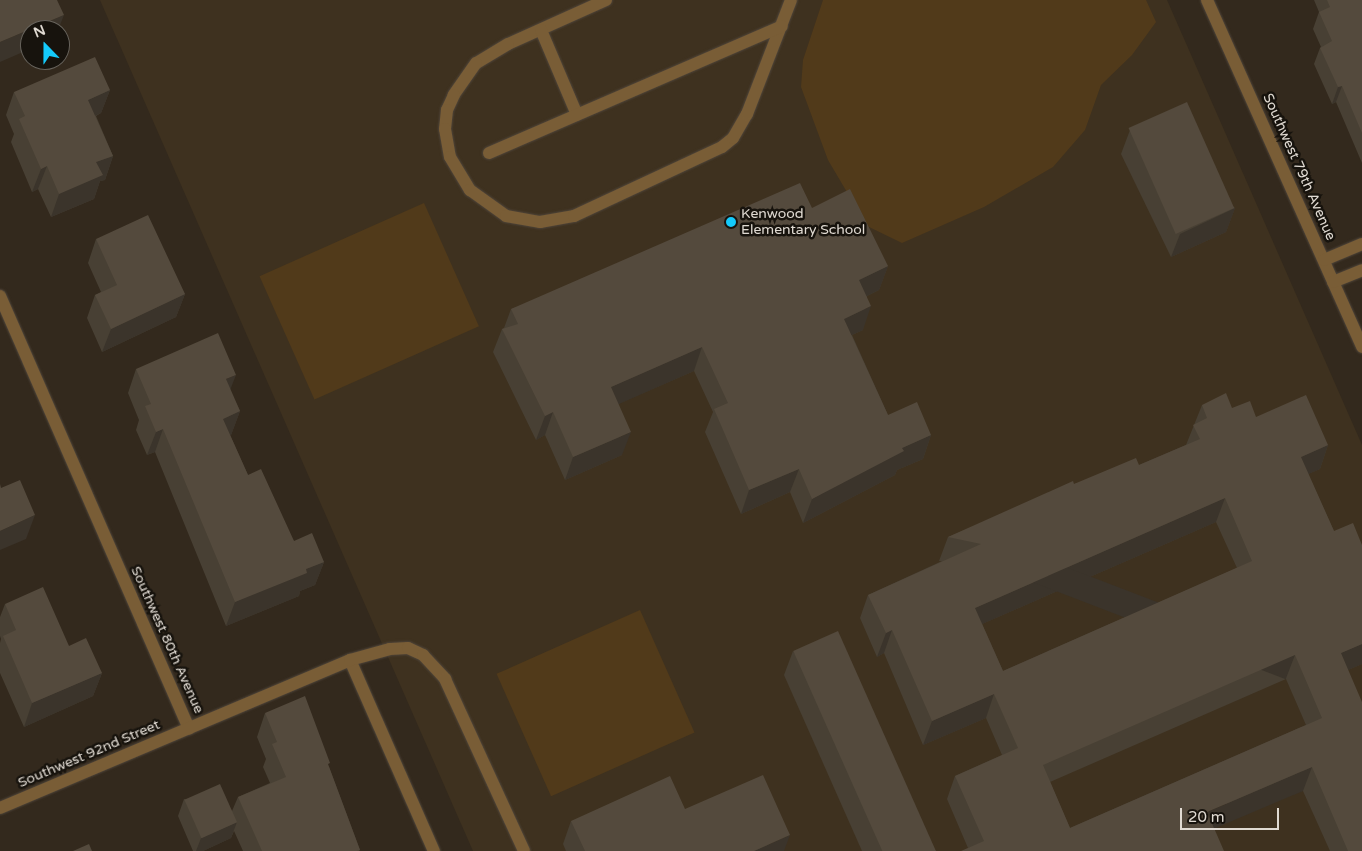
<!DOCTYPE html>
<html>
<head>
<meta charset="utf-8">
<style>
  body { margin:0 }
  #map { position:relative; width:1362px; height:851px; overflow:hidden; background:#33291d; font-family:"Varela Round",sans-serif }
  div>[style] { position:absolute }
  .built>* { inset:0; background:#3e311f }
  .green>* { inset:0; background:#513a1a; transform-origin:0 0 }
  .roads { filter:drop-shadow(0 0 1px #4f453a) drop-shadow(0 0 1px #4f453a) }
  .minor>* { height:12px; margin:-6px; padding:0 6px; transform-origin:6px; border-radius:6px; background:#795d36 }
  .wall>* { inset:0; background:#484034 }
  .shaded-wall>* { inset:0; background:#3b342b; transform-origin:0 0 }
  .building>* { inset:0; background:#544a3d; transform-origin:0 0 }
  .dots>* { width:14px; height:14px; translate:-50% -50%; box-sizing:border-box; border:2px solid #17130d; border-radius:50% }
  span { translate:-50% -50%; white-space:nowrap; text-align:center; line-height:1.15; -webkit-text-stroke:5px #17130d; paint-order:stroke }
  .street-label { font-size:14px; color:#e0dad2 }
  .poi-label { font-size:14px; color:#e0dad2 }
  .left { translate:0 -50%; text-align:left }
  .north { position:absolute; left:20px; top:20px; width:50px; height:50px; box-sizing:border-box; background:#17130d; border:1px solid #67635c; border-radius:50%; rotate:338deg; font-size:14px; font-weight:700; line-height:20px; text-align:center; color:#e0dad2 }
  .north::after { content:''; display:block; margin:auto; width:18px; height:22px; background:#14cafb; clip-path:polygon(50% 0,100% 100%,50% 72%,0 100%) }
  .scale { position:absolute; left:1180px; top:808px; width:99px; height:22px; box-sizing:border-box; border:2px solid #e0dad2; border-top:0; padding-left:6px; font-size:15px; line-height:18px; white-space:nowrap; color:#e0dad2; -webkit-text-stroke:4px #17130d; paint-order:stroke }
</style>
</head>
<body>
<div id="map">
  <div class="built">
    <i style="clip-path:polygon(100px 0,1167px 0,1362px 445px,1362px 851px,473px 851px)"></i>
  </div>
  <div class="green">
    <i style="clip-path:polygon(823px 0,1146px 0,1156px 22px,1132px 55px,1101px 85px,1085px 130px,1053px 167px,984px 207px,902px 243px,867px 226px,828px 160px,801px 87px,803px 60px)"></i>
    <i style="left:424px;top:203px;width:135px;height:180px;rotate:66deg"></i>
    <i style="left:640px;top:610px;width:134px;height:157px;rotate:66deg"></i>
  </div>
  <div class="roads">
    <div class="minor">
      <i style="left:606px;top:0;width:107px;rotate:155.8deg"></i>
      <i style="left:508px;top:44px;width:37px;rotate:149deg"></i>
      <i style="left:476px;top:63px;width:39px;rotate:125deg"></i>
      <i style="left:454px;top:95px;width:17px;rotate:115deg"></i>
      <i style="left:447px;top:110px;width:19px;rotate:96deg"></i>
      <i style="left:445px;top:129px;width:28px;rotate:80deg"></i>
      <i style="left:450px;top:157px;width:39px;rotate:59deg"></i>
      <i style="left:470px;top:190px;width:44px;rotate:35.8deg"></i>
      <i style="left:506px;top:216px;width:35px;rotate:10deg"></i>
      <i style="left:540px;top:222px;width:35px;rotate:-10deg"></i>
      <i style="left:574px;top:216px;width:163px;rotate:-25deg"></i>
      <i style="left:722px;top:147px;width:14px;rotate:-39deg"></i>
      <i style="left:733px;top:138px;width:28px;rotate:-60deg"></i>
      <i style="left:747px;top:114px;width:122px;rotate:-68.9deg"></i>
      <i style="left:1207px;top:0;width:380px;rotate:65.9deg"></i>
      <i style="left:541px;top:30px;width:92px;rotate:67deg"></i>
      <i style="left:489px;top:153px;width:319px;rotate:-23.4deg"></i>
      <i style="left:1324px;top:260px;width:41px;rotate:-22.8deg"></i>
      <i style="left:1333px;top:282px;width:31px;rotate:-22deg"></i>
      <i style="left:0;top:296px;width:472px;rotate:66.4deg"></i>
      <i style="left:350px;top:660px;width:209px;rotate:66.3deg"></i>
      <i style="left:0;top:808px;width:380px;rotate:-22.9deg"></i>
      <i style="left:350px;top:660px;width:41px;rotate:-15.4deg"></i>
      <i style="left:390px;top:649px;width:18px;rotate:-3deg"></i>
      <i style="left:408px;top:648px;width:17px;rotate:25deg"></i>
      <i style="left:423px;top:655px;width:33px;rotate:47deg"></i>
      <i style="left:445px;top:679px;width:189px;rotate:65.3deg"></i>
    </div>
  </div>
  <div class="wall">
    <i style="clip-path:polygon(1314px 0,1362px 0,1362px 163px,1336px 102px,1332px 104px,1314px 64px,1320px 48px,1321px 47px,1313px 29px,1319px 12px)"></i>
    <i style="clip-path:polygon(110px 90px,101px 113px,96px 116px,113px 156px,105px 180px,100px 181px,94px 199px,51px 217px,38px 189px,32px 192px,11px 142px,14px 134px,6px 115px,14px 92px)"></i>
    <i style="clip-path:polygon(1130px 130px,1235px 208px,1226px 232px,1171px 257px,1121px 154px)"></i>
    <i style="clip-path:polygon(812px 208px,888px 266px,879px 290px,867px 296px,863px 330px,852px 335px,888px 415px,931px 435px,923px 459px,897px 470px,895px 475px,803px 523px,790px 492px,741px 514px,705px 432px,713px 412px,694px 371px,618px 404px,622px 455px,565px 480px,545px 435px,536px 440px,493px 352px,502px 329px,504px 328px,511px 309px)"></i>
    <i style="clip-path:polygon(96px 239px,185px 294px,176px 317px,102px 352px,87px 318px,95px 295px,101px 292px,88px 263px)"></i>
    <i style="clip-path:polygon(136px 369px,230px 390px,240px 411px,231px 435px,230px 435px,248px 475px,294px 541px,324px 562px,315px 585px,300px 591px,299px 596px,226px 626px,155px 452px,147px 455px,136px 430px,139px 420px,128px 393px)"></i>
    <i style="clip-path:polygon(evenodd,1202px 405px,1232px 408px,1256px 417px,1328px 445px,1320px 469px,1308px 474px,1334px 531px,1362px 545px,1362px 664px,1348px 670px,1362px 851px,1330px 851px,1303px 791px,968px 848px,947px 799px,955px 776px,1002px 755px,986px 718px,923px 745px,884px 653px,877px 657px,860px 618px,868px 595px,942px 561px,939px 561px,948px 537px,1074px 484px,1139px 465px,1186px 445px,1202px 405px,1216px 522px,1237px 568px,1003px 671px,982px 624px,1216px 522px,1202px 405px,1286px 679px,1306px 725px,1070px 828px,1050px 782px,1286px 679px)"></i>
    <i style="clip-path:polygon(5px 604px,69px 646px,102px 673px,93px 696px,24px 727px,0 673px,0 643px,1px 639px,0 636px,0 617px)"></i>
    <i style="clip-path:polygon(793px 651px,936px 851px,862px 851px,784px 675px)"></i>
    <i style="clip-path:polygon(265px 713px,329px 767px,360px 850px,359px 851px,243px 851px,234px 831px,231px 838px,203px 851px,193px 851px,178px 816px,184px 799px,232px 811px,238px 797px,270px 783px,263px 767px,266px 759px,257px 737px)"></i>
    <i style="clip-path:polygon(685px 809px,784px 851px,566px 851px,563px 844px,571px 821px)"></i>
  </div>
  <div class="shaded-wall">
    <i style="clip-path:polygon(64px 15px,58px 30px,30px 30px,30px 49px,0 62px,0 42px)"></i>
    <i style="clip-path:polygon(1342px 86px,1336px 102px,1332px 104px,1338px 87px)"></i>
    <i style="clip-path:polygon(110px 90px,101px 113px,80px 123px,88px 100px)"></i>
    <i style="clip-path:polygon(113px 156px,105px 180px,100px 181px,94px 199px,51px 217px,59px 194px,96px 162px)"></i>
    <i style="clip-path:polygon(47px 166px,38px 189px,32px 192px,41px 169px)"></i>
    <i style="clip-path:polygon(1235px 208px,1226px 232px,1171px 257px,1180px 234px)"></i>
    <i style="clip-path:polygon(888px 266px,879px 290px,851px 304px,859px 280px)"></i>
    <i style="clip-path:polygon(185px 294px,176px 317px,102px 352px,111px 329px)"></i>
    <i style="clip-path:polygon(871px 306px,863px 330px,836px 342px,844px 319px)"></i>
    <i style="clip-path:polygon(702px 347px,694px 371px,603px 411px,611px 387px)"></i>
    <i style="clip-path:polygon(236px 375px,227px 398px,226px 379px)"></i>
    <i style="clip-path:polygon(240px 411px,231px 435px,215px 442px,223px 419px)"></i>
    <i style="clip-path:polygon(553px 412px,545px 435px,536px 440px,545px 416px)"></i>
    <i style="clip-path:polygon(163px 429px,155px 452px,147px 455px,156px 432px)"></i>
    <i style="clip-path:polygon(631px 432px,622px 455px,565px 480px,573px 457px)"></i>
    <i style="clip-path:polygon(931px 435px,923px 459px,897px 470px,895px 475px,803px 523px,812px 499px,902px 448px)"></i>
    <i style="clip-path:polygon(1328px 445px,1320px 469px,1292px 481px,1301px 457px)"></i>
    <i style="clip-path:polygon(799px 469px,790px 492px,741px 514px,749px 490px)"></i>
    <i style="clip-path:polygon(1225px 498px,1216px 522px,966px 631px,975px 608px)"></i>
    <i style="clip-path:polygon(35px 515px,26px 539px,0 550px,0 531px)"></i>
    <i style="clip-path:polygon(324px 562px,315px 585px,300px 591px,299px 596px,226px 626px,235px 602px,306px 569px)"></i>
    <i style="clip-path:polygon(892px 630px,884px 653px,877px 657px,886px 633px)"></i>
    <i style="clip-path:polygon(1362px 644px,1362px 664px,1332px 677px,1341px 653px)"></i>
    <i style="left:1295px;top:655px;width:26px;height:275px;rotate:111deg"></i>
    <i style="clip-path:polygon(102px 673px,93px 696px,24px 727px,32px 703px)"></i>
    <i style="clip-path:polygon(994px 694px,986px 718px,923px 745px,932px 721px)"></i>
    <i style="clip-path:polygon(1312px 767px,1303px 791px,1199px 835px,1207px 812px)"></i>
    <i style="clip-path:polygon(237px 822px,231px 838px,203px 851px,196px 851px,201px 838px)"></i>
    <i style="clip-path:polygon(790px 835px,784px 851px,754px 851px)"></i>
  </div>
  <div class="building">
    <i style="clip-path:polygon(0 0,57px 0,64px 15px,0 42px)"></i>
    <i style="clip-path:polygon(1327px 0,1362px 0,1362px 133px,1342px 86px,1338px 87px,1320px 48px,1332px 41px,1319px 12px,1330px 7px)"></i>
    <i style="clip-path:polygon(95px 57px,110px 90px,88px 100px,113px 156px,96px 162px,103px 175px,59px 194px,47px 166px,41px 169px,19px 119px,25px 116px,14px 92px)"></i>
    <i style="left:1187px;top:102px;width:116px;height:64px;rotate:66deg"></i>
    <i style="clip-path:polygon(800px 183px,812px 208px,850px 189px,888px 266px,859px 280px,871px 306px,844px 319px,888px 415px,917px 402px,931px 435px,902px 448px,904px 451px,812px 499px,799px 469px,749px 490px,714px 409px,728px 403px,702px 347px,611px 387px,631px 432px,573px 457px,553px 412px,545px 416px,502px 329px,518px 324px,511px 309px)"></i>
    <i style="clip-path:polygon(148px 215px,185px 294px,111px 329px,95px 295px,117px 285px,96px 239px)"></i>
    <i style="clip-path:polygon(218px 333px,236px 375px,226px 379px,240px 411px,223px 419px,248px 475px,261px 469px,294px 541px,312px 533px,324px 562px,306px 569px,307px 573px,235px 602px,163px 429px,156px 432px,145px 406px,151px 404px,136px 369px)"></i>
    <i style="clip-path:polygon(evenodd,1226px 393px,1232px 408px,1250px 401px,1256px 417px,1306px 395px,1328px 445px,1301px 457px,1334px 531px,1353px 523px,1362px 545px,1362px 644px,1341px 653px,1362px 702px,1362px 851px,1348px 851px,1312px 767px,1207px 812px,1224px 851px,961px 851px,984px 841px,955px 776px,1018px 748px,994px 694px,932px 721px,892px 630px,886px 633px,868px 595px,981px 544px,948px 537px,1073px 481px,1074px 484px,1136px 458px,1139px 465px,1200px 439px,1193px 425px,1207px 418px,1202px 405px,1226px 393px,1225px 498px,1252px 561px,1003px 671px,975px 608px,1225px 498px,1226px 393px,1295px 655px,1322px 718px,1070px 828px,1043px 765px,1295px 655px)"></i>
    <i style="clip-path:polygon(20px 480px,35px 515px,0 531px,0 484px,1px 488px)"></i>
    <i style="clip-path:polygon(43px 587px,69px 646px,86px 638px,102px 673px,32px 703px,3px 636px,16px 630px,5px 604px)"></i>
    <i style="left:838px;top:631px;width:241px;height:49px;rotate:66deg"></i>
    <i style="clip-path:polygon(305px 696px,330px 763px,328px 764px,360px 850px,357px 851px,262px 851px,238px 797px,286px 777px,272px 744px,277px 742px,265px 713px)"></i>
    <i style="clip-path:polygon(763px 775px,790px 835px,754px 851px,585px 851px,571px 821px,670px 776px,685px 809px)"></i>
    <i style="left:220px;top:784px;width:42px;height:39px;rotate:66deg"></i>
    <i style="clip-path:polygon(89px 844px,92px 851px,73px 851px)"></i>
  </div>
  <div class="dots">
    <i style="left:731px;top:222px;background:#14cafb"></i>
  </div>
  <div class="street-label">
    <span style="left:1299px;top:167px;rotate:66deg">Southwest 79th Avenue</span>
    <span style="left:167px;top:640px;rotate:66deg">Southwest 80th Avenue</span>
    <span style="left:89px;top:754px;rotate:-23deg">Southwest 92nd Street</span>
  </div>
  <div class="poi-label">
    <span class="left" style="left:741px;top:222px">Kenwood<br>Elementary School</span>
  </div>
  <div class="north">N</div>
  <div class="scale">20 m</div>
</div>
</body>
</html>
